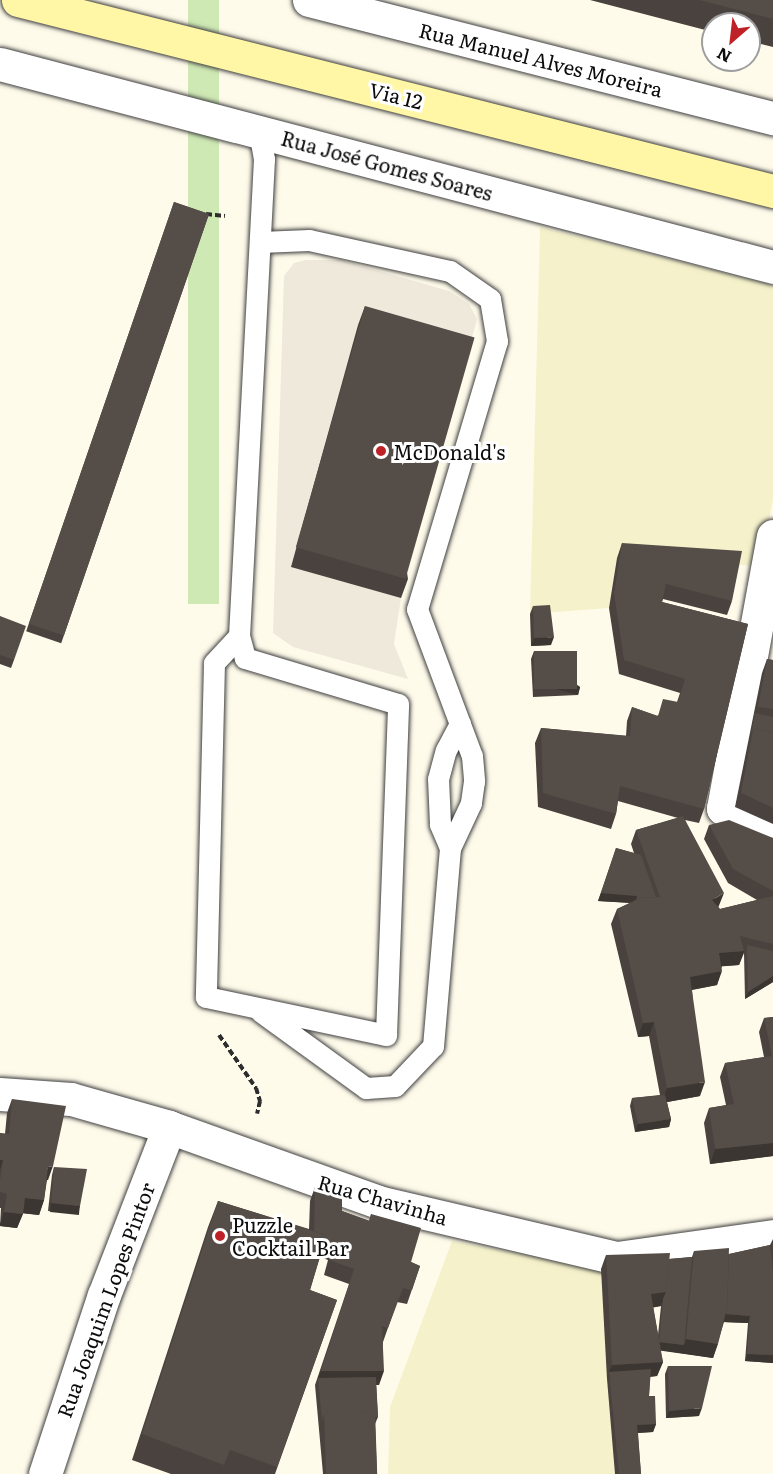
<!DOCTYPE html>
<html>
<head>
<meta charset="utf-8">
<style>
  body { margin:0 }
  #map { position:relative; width:773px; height:1474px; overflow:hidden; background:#fffbeb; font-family:Literata,serif }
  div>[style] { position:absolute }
  .farmland>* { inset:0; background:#f5f2cb }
  .green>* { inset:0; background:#cfe9b4; transform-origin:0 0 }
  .plaza>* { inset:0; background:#eee9db }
  .path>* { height:4px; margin-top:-2px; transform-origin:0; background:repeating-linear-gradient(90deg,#2e2e2e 0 6px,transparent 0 9px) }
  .roads { filter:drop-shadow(0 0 2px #3f3f3f) drop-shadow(0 0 2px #3f3f3f) }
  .service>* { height:21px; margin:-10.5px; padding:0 10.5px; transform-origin:10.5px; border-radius:10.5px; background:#fff }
  .minor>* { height:33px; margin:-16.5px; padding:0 16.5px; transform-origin:16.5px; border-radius:16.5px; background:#fff }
  .secondary>* { height:33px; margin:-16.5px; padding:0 16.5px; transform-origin:16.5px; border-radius:16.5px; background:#fff7a6 }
  .wall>* { inset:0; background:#49423e; transform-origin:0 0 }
  .shaded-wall>* { inset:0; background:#3c3632; transform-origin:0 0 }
  .building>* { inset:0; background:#554d48; transform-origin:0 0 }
  .dots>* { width:16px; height:16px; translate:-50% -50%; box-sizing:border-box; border:3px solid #fff; border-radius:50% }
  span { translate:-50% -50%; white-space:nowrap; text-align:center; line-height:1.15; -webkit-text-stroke:6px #fff; paint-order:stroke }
  .street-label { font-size:20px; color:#0c0c0c }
  .poi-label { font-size:20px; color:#0c0c0c }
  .left { translate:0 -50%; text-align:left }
  .north { position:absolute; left:701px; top:12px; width:60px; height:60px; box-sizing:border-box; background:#fff; border:2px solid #9e9e9e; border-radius:50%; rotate:208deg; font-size:16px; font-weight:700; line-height:24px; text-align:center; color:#0c0c0c }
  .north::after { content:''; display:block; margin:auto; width:21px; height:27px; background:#be2227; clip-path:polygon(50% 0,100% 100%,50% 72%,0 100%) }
</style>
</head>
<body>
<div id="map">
  <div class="farmland">
    <i style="clip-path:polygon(540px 227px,773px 285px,773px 500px,759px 566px,618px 558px,609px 608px,530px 614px)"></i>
    <i style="clip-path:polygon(452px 1241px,601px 1269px,616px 1474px,388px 1474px,390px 1407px)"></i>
  </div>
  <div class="green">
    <i style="left:188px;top:0;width:31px;height:604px"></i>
  </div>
  <div class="plaza">
    <i style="clip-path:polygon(305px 260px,341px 260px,449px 291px,469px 304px,477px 319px,401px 598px,394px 644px,408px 679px,293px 647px,273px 633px,284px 276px,294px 263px)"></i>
  </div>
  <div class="path">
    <i style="left:206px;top:214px;width:19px;rotate:6deg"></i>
    <i style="left:219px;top:1035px;width:65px;rotate:55.1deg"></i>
    <i style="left:256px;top:1088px;width:14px;rotate:73deg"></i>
    <i style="left:260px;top:1101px;width:13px;rotate:103deg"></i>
  </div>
  <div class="roads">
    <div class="service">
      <i style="left:260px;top:242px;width:49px;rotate:-2.3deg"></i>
      <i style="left:309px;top:240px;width:144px;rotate:12.4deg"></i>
      <i style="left:450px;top:271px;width:49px;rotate:35deg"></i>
      <i style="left:490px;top:299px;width:43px;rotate:80.5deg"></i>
      <i style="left:497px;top:341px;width:280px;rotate:106.6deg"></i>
      <i style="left:417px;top:609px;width:157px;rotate:69.5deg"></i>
      <i style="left:472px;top:756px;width:25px;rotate:85deg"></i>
      <i style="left:474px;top:781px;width:22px;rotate:98deg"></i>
      <i style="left:471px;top:803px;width:50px;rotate:115deg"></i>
      <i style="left:450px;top:848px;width:199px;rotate:94.9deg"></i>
      <i style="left:433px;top:1046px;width:55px;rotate:133.5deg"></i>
      <i style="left:395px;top:1086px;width:29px;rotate:176deg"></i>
      <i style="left:366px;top:1088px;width:130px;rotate:-144.1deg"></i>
      <i style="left:239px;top:636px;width:37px;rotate:133deg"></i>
      <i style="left:214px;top:663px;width:334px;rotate:91.4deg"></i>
      <i style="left:206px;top:997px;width:184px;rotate:11.9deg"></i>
      <i style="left:386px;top:1035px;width:331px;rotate:-87.9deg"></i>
      <i style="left:398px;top:704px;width:160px;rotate:-163.3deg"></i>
      <i style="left:245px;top:658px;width:23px;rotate:-105deg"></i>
      <i style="left:239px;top:636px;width:478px;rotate:-87deg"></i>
      <i style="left:264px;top:159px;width:28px;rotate:-100deg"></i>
      <i style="left:450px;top:848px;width:26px;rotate:-113deg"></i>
      <i style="left:440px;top:824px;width:45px;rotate:-92.5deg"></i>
      <i style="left:438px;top:779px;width:30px;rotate:-75deg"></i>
      <i style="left:446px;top:750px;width:30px;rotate:-62deg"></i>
    </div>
    <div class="minor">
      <i style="left:309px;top:0;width:479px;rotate:14.3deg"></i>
      <i style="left:0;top:64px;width:799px;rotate:14.71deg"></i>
      <i style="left:773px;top:536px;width:277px;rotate:100.4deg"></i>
      <i style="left:723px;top:808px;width:55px;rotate:25.6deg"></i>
      <i style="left:0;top:1094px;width:71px;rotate:4deg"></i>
      <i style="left:71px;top:1099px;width:102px;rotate:15.9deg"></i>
      <i style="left:169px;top:1127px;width:222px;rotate:19.7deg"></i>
      <i style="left:378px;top:1202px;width:245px;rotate:13.2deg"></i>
      <i style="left:617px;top:1258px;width:158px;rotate:-8deg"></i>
      <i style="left:45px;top:1474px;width:188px;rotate:-71.8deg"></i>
      <i style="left:104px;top:1295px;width:180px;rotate:-68.8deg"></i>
    </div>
    <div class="secondary">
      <i style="left:18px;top:0;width:779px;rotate:14.2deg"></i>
    </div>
  </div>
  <div class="wall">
    <i style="clip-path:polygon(590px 0,773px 0,773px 47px,749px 41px,749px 24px,713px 24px,713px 32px)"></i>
    <i style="left:174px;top:202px;width:37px;height:454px;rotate:19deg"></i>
    <i style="clip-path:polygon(365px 306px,408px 579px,401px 598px,291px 567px,358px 325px)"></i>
    <i style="clip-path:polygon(622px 543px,732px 601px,727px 615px,663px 599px,662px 602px,748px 624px,704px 809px,699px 823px,685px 820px,718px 907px,720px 909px,757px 900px,728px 883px,704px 839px,709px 825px,773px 838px,773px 982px,745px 999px,744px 953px,739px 965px,722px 966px,717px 985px,692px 990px,700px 1096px,667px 1102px,671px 1119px,669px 1127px,635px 1132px,630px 1106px,632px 1098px,660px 1095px,649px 1036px,638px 1037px,611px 924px,617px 909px,630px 903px,598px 901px,616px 848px,634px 853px,631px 844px,636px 830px,678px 818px,618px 801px,616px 814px,611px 829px,538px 807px,535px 743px,541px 728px,626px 736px,627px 721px,632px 707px,657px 716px,677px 702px,680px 693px,619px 674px,609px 608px,617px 558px)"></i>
    <i style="clip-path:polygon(533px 606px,551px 645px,531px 646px,530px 614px)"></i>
    <i style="clip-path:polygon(0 616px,14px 660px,11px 668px,0 664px)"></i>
    <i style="clip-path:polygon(534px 651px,580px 687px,578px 695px,533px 697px,531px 659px)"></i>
    <i style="clip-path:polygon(767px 659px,773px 660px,773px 824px,735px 807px,762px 673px)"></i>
    <i style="clip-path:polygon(773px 1017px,773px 1156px,710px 1164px,704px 1123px,709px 1108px,726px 1105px,720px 1077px,725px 1063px,764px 1057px,759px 1032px,764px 1018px)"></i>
    <i style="clip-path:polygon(12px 1099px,48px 1180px,47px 1180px,44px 1200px,39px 1215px,23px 1213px,17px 1228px,0 1226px,1px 1208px,0 1208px,0 1133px,5px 1134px,7px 1113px)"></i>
    <i style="clip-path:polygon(54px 1167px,80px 1206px,77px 1214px,48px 1211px,52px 1175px)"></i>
    <i style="clip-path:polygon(315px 1187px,342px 1211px,369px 1221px,371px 1214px,411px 1262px,420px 1266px,407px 1304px,397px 1302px,383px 1342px,379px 1385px,376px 1385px,378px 1417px,375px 1424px,377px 1474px,323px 1474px,315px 1385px,349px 1284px,324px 1275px,328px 1260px,320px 1257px,310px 1290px,337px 1300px,275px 1474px,171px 1474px,132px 1460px,208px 1227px,218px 1201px,309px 1229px,310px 1201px)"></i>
    <i style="clip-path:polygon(evenodd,773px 1239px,773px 1363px,745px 1361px,748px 1323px,724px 1322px,713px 1358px,660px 1350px,663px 1362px,657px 1376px,650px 1377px,649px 1396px,656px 1424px,653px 1432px,638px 1433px,641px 1474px,615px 1474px,607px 1379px,601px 1269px,606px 1255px,669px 1259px,692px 1257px,694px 1251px,729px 1254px,770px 1245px,773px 1239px,661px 1306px,658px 1335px,653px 1307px,661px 1306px)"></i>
    <i style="clip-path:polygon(668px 1366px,699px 1416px,666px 1418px,665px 1374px)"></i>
  </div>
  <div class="shaded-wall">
    <i style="clip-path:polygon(554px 637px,551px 645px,531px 646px,534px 638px)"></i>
    <i style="left:580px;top:687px;width:8px;height:44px;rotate:104deg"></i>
    <i style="clip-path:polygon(601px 893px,637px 896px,634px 903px,598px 901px)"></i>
    <i style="clip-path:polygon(724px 893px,718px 908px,712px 900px)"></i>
    <i style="clip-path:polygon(744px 951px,739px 965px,714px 967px,719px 953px)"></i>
    <i style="clip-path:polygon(722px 971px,717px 985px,685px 991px,690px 977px)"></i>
    <i style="clip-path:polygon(773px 976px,773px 982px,745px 999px,748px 992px)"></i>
    <i style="clip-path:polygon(654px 1022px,649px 1036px,638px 1037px,643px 1023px)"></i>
    <i style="clip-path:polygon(705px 1082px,700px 1096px,662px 1103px,667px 1088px)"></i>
    <i style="clip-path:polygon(671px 1119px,669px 1127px,635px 1132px,638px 1124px)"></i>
    <i style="clip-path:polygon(773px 1143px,773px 1156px,710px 1164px,715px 1149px)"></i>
    <i style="clip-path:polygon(0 1160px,3px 1160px,0 1169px)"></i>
    <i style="clip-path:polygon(53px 1166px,48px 1180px,43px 1181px,48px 1167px)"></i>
    <i style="clip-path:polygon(25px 1198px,44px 1200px,39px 1215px,20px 1213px)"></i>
    <i style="left:51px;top:1203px;width:29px;height:9px;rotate:6deg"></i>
    <i style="clip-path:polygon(4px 1212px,23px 1214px,17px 1228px,0 1226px,0 1224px)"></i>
    <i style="clip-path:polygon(666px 1292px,661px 1306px,646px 1309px,651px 1294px)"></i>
    <i style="clip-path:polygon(725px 1314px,750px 1316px,748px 1323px,722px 1322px)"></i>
    <i style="clip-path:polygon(686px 1339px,718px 1344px,713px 1358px,656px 1350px,659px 1342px,684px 1345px)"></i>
    <i style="clip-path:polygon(747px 1354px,773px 1355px,773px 1363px,745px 1361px)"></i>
    <i style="clip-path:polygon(663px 1362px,657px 1376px,610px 1379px,609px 1372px,612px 1365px)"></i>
    <i style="clip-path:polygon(321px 1371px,384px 1371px,379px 1385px,319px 1385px,318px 1378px)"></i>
    <i style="clip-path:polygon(702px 1408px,699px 1416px,666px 1418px,669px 1411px)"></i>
    <i style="clip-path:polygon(656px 1424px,653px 1432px,634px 1433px,637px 1425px)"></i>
  </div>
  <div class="building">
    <i style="clip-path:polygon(699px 0,773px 0,773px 19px)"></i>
    <i style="left:174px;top:202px;width:37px;height:446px;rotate:19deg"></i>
    <i style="left:365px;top:306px;width:114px;height:251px;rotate:16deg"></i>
    <i style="clip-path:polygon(622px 543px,742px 551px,732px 601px,666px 584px,662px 602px,748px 624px,704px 809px,620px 786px,616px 814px,543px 793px,541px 728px,630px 736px,632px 707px,658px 716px,663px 699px,678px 702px,685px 679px,624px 660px,614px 593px)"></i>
    <i style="clip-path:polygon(550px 605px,554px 637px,534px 638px,533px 606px)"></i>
    <i style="clip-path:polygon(0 616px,26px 626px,14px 660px,0 655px)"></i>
    <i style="left:534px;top:651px;width:43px;height:38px"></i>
    <i style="clip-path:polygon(767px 659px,773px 660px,773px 709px,758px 707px)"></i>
    <i style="clip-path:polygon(755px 713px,773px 717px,773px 732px,753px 729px,751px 735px)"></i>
    <i style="clip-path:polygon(753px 729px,773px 732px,773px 808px,741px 793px)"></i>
    <i style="clip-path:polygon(683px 816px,724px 893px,712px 900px,720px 909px,773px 896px,773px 944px,740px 936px,744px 951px,719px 953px,722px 971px,690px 977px,705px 1082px,667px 1088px,654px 1022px,643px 1023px,617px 909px,640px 898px,660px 897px,636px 830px)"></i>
    <i style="clip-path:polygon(729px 820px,773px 838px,773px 891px,733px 869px,709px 825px)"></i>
    <i style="clip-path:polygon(616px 848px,641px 855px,656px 897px,640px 898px,637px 900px,637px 896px,601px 893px)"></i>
    <i style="clip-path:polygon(747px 945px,773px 951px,773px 976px,748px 992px)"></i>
    <i style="clip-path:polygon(773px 1017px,773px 1143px,715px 1149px,709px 1108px,734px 1104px,725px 1063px,772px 1056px,764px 1018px)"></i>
    <i style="clip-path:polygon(665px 1095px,671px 1119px,638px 1124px,632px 1098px)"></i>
    <i style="clip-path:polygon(12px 1099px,66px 1106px,53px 1166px,48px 1167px,44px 1200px,25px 1198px,23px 1214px,4px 1212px,7px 1194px,0 1192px,0 1180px,3px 1160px,0 1160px,0 1133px,9px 1134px)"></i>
    <i style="clip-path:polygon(54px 1167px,87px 1169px,80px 1206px,51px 1203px)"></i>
    <i style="clip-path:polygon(315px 1187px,342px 1194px,342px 1211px,370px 1221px,371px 1214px,421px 1228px,411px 1262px,420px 1266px,412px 1290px,403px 1288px,388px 1328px,382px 1326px,384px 1371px,321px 1371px,354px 1269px,329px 1260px,333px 1246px,324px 1243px,326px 1235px,314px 1231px)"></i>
    <i style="clip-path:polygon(218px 1201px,326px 1235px,310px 1290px,337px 1300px,277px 1467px,230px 1450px,224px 1465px,142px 1434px)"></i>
    <i style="clip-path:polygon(770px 1245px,773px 1272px,773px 1355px,747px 1354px,750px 1316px,726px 1314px,727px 1308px,729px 1254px)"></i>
    <i style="clip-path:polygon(729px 1248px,727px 1308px,718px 1344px,686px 1339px,694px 1251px)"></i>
    <i style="clip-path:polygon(670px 1253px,666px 1292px,651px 1294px,663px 1362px,612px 1365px,606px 1255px)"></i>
    <i style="clip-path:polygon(692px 1257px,684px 1345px,659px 1342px,663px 1299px,666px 1292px,669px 1259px)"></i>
    <i style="clip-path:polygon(668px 1366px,712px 1366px,702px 1408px,669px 1411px)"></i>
    <i style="clip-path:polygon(651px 1369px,649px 1396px,655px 1396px,656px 1424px,637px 1425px,641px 1474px,619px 1474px,609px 1372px)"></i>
    <i style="clip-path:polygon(376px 1377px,378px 1417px,375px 1417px,375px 1411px,324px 1414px,322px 1421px,318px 1378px)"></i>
    <i style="left:375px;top:1411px;width:63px;height:51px;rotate:88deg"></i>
  </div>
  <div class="dots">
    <i style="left:381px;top:451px;background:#be2227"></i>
    <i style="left:220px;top:1236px;background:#be2227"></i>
  </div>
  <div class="street-label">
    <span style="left:541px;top:59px;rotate:14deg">Rua Manuel Alves Moreira</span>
    <span style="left:396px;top:95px;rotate:14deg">Via 12</span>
    <span style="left:387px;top:165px;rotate:15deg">Rua José Gomes Soares</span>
    <span style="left:383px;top:1199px;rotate:16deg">Rua Chavinha</span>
    <span style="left:105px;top:1300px;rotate:-70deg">Rua Joaquim Lopes Pintor</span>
  </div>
  <div class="poi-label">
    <span class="left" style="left:393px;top:451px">McDonald's</span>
    <span class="left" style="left:232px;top:1236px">Puzzle<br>Cocktail Bar</span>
  </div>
  <div class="north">N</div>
</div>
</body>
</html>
